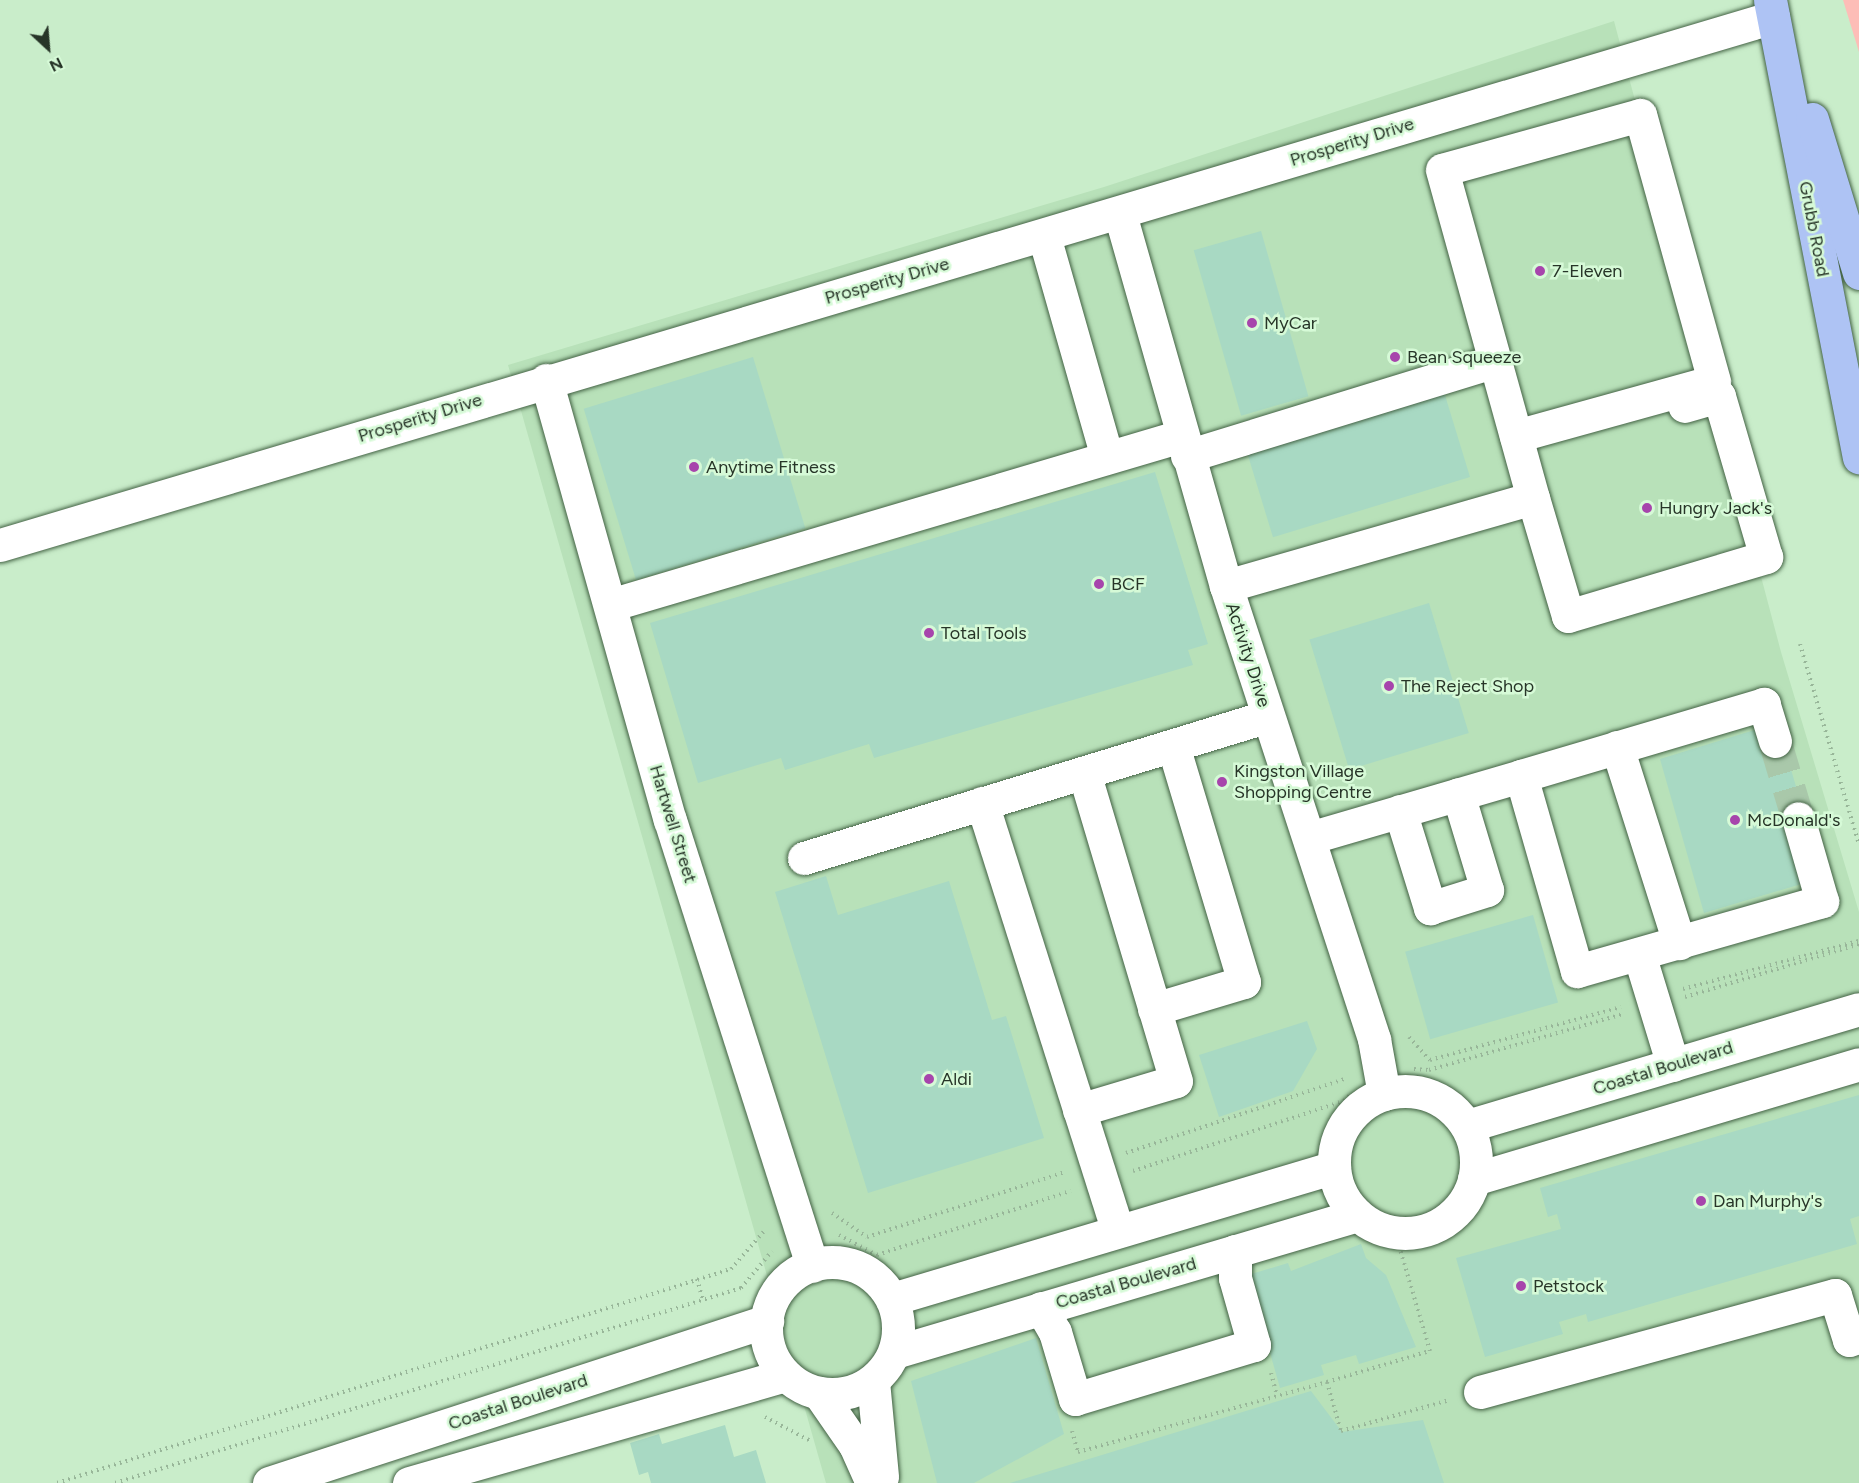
<!DOCTYPE html>
<html>
<head>
<meta charset="utf-8">
<style>
  body { margin:0 }
  #map { position:relative; width:1859px; height:1483px; overflow:hidden; background:#c9edca; font-family:Figtree,sans-serif }
  div>[style] { position:absolute }
  .built>* { inset:0; background:#b8e1b9 }
  .green>* { inset:0; background:#fdbdb7 }
  .building>* { inset:0; background:#a8d9c3; transform-origin:0 0 }
  .minor-tunnel>* { height:33px; margin-top:-16.5px; transform-origin:0; background:repeating-linear-gradient(90deg,#a9c8aa 0 33px,transparent 0 49px) }
  .path>* { height:4px; margin-top:-2px; transform-origin:0; background:repeating-linear-gradient(90deg,#98b699 0 1.5px,transparent 0 6px) }
  .roads { filter:drop-shadow(0 0 2px #436244) drop-shadow(0 0 2px #436244) }
  .minor>* { height:33px; margin:-16.5px; padding:0 16.5px; transform-origin:16.5px; border-radius:16.5px; background:#fff }
  .minor>.ring { margin:-16.5px; padding:0; box-sizing:content-box; background:none; border:33px solid #fff; border-radius:50% }
  .major>* { height:33px; margin:-16.5px; padding:0 16.5px; transform-origin:16.5px; border-radius:16.5px; background:#aec3f4 }
  .dots>* { width:16px; height:16px; translate:-50% -50%; box-sizing:border-box; border:3px solid #d6fad7; border-radius:50% }
  span { translate:-50% -50%; white-space:nowrap; text-align:center; line-height:1.15; -webkit-text-stroke:5px #d6fad7; paint-order:stroke }
  .street-label { font-size:18px; color:#273528 }
  .poi-label { font-size:18px; color:#273528 }
  .left { translate:0 -50%; text-align:left }
  .north { position:absolute; left:18px; top:18px; width:60px; height:60px; -webkit-text-stroke:4px #d6fad7; paint-order:stroke; rotate:154deg; font-size:16px; font-weight:700; line-height:24px; text-align:center; color:#273528 }
  .north::after { content:''; display:block; margin:auto; width:21px; height:27px; background:#273528; clip-path:polygon(50% 0,100% 100%,50% 72%,0 100%) }
</style>
</head>
<body>
<div id="map">
  <div class="built">
    <i style="clip-path:polygon(1614px 21px,1781px 652px,1859px 912px,1859px 1483px,826px 1483px,508px 365px,1104px 187px)"></i>
  </div>
  <div class="green">
    <i style="clip-path:polygon(1843px 0,1859px 0,1859px 52px)"></i>
  </div>
  <div class="building">
    <i style="left:1261px;top:231px;width:172px;height:70px;rotate:74deg"></i>
    <i style="left:753px;top:357px;width:179px;height:177px;rotate:73deg"></i>
    <i style="left:1444px;top:392px;width:89px;height:206px;rotate:73deg"></i>
    <i style="clip-path:polygon(1155px 472px,1208px 644px,1188px 650px,1193px 665px,874px 758px,869px 744px,785px 770px,781px 758px,698px 783px,650px 623px)"></i>
    <i style="left:1429px;top:603px;width:136px;height:125px;rotate:73deg"></i>
    <i style="clip-path:polygon(1761px 728px,1782px 739px,1805px 817px,1808px 882px,1704px 913px,1660px 759px)"></i>
    <i style="clip-path:polygon(826px 876px,838px 915px,949px 881px,992px 1020px,1006px 1016px,1044px 1138px,868px 1193px,775px 892px)"></i>
    <i style="left:1533px;top:915px;width:91px;height:133px;rotate:74deg"></i>
    <i style="clip-path:polygon(1307px 1021px,1317px 1049px,1293px 1091px,1219px 1117px,1199px 1055px)"></i>
    <i style="clip-path:polygon(1859px 1095px,1859px 1216px,1850px 1219px,1857px 1244px,1588px 1322px,1586px 1314px,1559px 1322px,1563px 1334px,1485px 1357px,1456px 1258px,1561px 1229px,1557px 1214px,1548px 1217px,1540px 1188px)"></i>
    <i style="clip-path:polygon(1361px 1244px,1366px 1258px,1386px 1275px,1416px 1347px,1359px 1364px,1356px 1355px,1321px 1365px,1324px 1375px,1280px 1388px,1248px 1275px,1288px 1263px,1291px 1271px)"></i>
    <i style="clip-path:polygon(1036px 1338px,1064px 1434px,974px 1483px,937px 1483px,911px 1381px)"></i>
    <i style="clip-path:polygon(1311px 1391px,1342px 1432px,1423px 1420px,1444px 1483px,1010px 1483px)"></i>
    <i style="clip-path:polygon(725px 1425px,734px 1457px,756px 1450px,766px 1483px,651px 1483px,648px 1472px,639px 1475px,630px 1443px,659px 1434px,662px 1444px)"></i>
  </div>
  <div class="minor-tunnel">
    <i style="left:1775px;top:741px;width:80px;rotate:73.4deg"></i>
  </div>
  <div class="path">
    <i style="left:1800px;top:644px;width:209px;rotate:73.6deg"></i>
    <i style="left:1683px;top:989px;width:182px;rotate:-15.3deg"></i>
    <i style="left:1685px;top:997px;width:182px;rotate:-16.9deg"></i>
    <i style="left:1409px;top:1037px;width:31px;rotate:48deg"></i>
    <i style="left:1430px;top:1060px;width:198px;rotate:-15.5deg"></i>
    <i style="left:1414px;top:1069px;width:15px;rotate:4deg"></i>
    <i style="left:1429px;top:1070px;width:202px;rotate:-16.1deg"></i>
    <i style="left:1126px;top:1153px;width:231px;rotate:-18.7deg"></i>
    <i style="left:1133px;top:1171px;width:222px;rotate:-18.4deg"></i>
    <i style="left:1344px;top:1101px;width:10px;rotate:-45deg"></i>
    <i style="left:832px;top:1213px;width:42px;rotate:34.4deg"></i>
    <i style="left:867px;top:1237px;width:208px;rotate:-18.2deg"></i>
    <i style="left:839px;top:1235px;width:43px;rotate:27.8deg"></i>
    <i style="left:877px;top:1255px;width:204px;rotate:-18.3deg"></i>
    <i style="left:1379px;top:1239px;width:21px;rotate:19deg"></i>
    <i style="left:1399px;top:1246px;width:34px;rotate:-8deg"></i>
    <i style="left:1433px;top:1241px;width:50px;rotate:-33.7deg"></i>
    <i style="left:697px;top:1279px;width:22px;rotate:74deg"></i>
    <i style="left:1271px;top:1373px;width:23px;rotate:75deg"></i>
    <i style="left:1327px;top:1382px;width:108px;rotate:-16.8deg"></i>
    <i style="left:1430px;top:1351px;width:109px;rotate:-106.4deg"></i>
    <i style="left:765px;top:1417px;width:50px;rotate:27.6deg"></i>
    <i style="left:1072px;top:1431px;width:22px;rotate:74deg"></i>
    <i style="left:1078px;top:1452px;width:259px;rotate:-15.7deg"></i>
    <i style="left:1327px;top:1382px;width:51px;rotate:74.1deg"></i>
    <i style="left:1341px;top:1431px;width:113px;rotate:-15.9deg"></i>
    <i style="left:57px;top:1483px;width:707px;rotate:-17.62deg"></i>
    <i style="left:731px;top:1269px;width:52px;rotate:-48.9deg"></i>
    <i style="left:115px;top:1483px;width:656px;rotate:-17.3deg"></i>
    <i style="left:741px;top:1288px;width:48px;rotate:-50deg"></i>
  </div>
  <div class="roads">
    <div class="minor">
      <i style="left:1120px;top:214px;width:387px;rotate:74.1deg"></i>
      <i style="left:1226px;top:586px;width:477px;rotate:71.9deg"></i>
      <i style="left:1374px;top:1039px;width:56px;rotate:79.7deg"></i>
      <i style="left:1044px;top:236px;width:230px;rotate:74.1deg"></i>
      <i style="left:546px;top:380px;width:457px;rotate:74.3deg"></i>
      <i style="left:670px;top:820px;width:468px;rotate:72.3deg"></i>
      <i style="left:1516px;top:436px;width:205px;rotate:-15.5deg"></i>
      <i style="left:1714px;top:381px;width:276px;rotate:-105.5deg"></i>
      <i style="left:1640px;top:115px;width:205px;rotate:164.5deg"></i>
      <i style="left:1442px;top:170px;width:340px;rotate:74.5deg"></i>
      <i style="left:1187px;top:456px;width:322px;rotate:-17.1deg"></i>
      <i style="left:0;top:545px;width:1850px;rotate:-16.58deg"></i>
      <i style="left:1226px;top:586px;width:319px;rotate:-16deg"></i>
      <i style="left:1533px;top:498px;width:123px;rotate:73.5deg"></i>
      <i style="left:1568px;top:616px;width:207px;rotate:-16.6deg"></i>
      <i style="left:1766px;top:557px;width:168px;rotate:-106.3deg"></i>
      <i style="left:1719px;top:396px;width:36px;rotate:164deg"></i>
      <i style="left:610px;top:605px;width:595px;rotate:-16.49deg"></i>
      <i style="left:1775px;top:741px;width:39px;rotate:-107deg"></i>
      <i style="left:1764px;top:704px;width:253px;rotate:163.5deg"></i>
      <i style="left:1521px;top:776px;width:203px;rotate:74deg"></i>
      <i style="left:1577px;top:971px;width:255px;rotate:-15.9deg"></i>
      <i style="left:1822px;top:901px;width:86px;rotate:-106.1deg"></i>
      <i style="left:1617px;top:747px;width:206px;rotate:72.4deg"></i>
      <i style="left:982px;top:803px;width:449px;rotate:72.4deg"></i>
      <i style="left:1400px;top:811px;width:102px;rotate:72.8deg"></i>
      <i style="left:1430px;top:908px;width:60px;rotate:-17.5deg"></i>
      <i style="left:1487px;top:890px;width:100px;rotate:-106.8deg"></i>
      <i style="left:1309px;top:838px;width:221px;rotate:-16.3deg"></i>
      <i style="left:804px;top:858px;width:485px;rotate:-17deg"></i>
      <i style="left:1639px;top:954px;width:116px;rotate:73deg"></i>
      <i style="left:1154px;top:1009px;width:94px;rotate:-16.7deg"></i>
      <i style="left:1244px;top:982px;width:247px;rotate:-106.7deg"></i>
      <i class="ring" style="left:1334px;top:1091px;width:109px;height:109px"></i>
      <i style="left:1079px;top:1110px;width:101px;rotate:-16.6deg"></i>
      <i style="left:1176px;top:1081px;width:322px;rotate:-106.6deg"></i>
      <i style="left:1467px;top:1126px;width:409px;rotate:-16.6deg"></i>
      <i style="left:1474px;top:1179px;width:402px;rotate:-16.6deg"></i>
      <i class="ring" style="left:766px;top:1262px;width:99px;height:99px"></i>
      <i style="left:892px;top:1299px;width:461px;rotate:-16.6deg"></i>
      <i style="left:1041px;top:1308px;width:28px;rotate:60deg"></i>
      <i style="left:1055px;top:1332px;width:70px;rotate:73.4deg"></i>
      <i style="left:1075px;top:1399px;width:187px;rotate:-16.8deg"></i>
      <i style="left:1254px;top:1345px;width:70px;rotate:-105.8deg"></i>
      <i style="left:1235px;top:1278px;width:27px;rotate:-90deg"></i>
      <i style="left:895px;top:1352px;width:482px;rotate:-16.5deg"></i>
      <i style="left:873px;top:1381px;width:96px;rotate:84.6deg"></i>
      <i style="left:1480px;top:1392px;width:368px;rotate:-15.3deg"></i>
      <i style="left:1835px;top:1295px;width:47px;rotate:72.7deg"></i>
      <i style="left:1849px;top:1340px;width:10px;rotate:-17deg"></i>
      <i style="left:819px;top:1393px;width:63px;rotate:55.3deg"></i>
      <i style="left:855px;top:1445px;width:42px;rotate:65.9deg"></i>
      <i style="left:269px;top:1483px;width:524px;rotate:-18.02deg"></i>
      <i style="left:409px;top:1483px;width:391px;rotate:-16deg"></i>
    </div>
    <div class="major">
      <i style="left:1770px;top:0;width:466px;rotate:79deg"></i>
      <i style="left:1812px;top:119px;width:161px;rotate:73deg"></i>
    </div>
  </div>
  <div class="dots">
    <i style="left:1540px;top:271px;background:#a745ac"></i>
    <i style="left:1252px;top:323px;background:#a745ac"></i>
    <i style="left:1395px;top:357px;background:#a745ac"></i>
    <i style="left:694px;top:467px;background:#a745ac"></i>
    <i style="left:1647px;top:508px;background:#a745ac"></i>
    <i style="left:1099px;top:584px;background:#a745ac"></i>
    <i style="left:929px;top:633px;background:#a745ac"></i>
    <i style="left:1389px;top:686px;background:#a745ac"></i>
    <i style="left:1222px;top:782px;background:#a745ac"></i>
    <i style="left:1735px;top:820px;background:#a745ac"></i>
    <i style="left:929px;top:1079px;background:#a745ac"></i>
    <i style="left:1701px;top:1201px;background:#a745ac"></i>
    <i style="left:1521px;top:1286px;background:#a745ac"></i>
  </div>
  <div class="street-label">
    <span style="left:1352px;top:142px;rotate:-17deg">Prosperity Drive</span>
    <span style="left:1814px;top:229px;rotate:79deg">Grubb Road</span>
    <span style="left:887px;top:281px;rotate:-16deg">Prosperity Drive</span>
    <span style="left:420px;top:418px;rotate:-17deg">Prosperity Drive</span>
    <span style="left:1248px;top:655px;rotate:72deg">Activity Drive</span>
    <span style="left:673px;top:824px;rotate:73deg">Hartwell Street</span>
    <span style="left:1663px;top:1068px;rotate:-17deg">Coastal Boulevard</span>
    <span style="left:1126px;top:1283px;rotate:-16deg">Coastal Boulevard</span>
    <span style="left:518px;top:1402px;rotate:-18deg">Coastal Boulevard</span>
  </div>
  <div class="poi-label">
    <span class="left" style="left:1552px;top:271px">7-Eleven</span>
    <span class="left" style="left:1264px;top:323px">MyCar</span>
    <span class="left" style="left:1407px;top:357px">Bean Squeeze</span>
    <span class="left" style="left:706px;top:467px">Anytime Fitness</span>
    <span class="left" style="left:1659px;top:508px">Hungry Jack's</span>
    <span class="left" style="left:1111px;top:584px">BCF</span>
    <span class="left" style="left:941px;top:633px">Total Tools</span>
    <span class="left" style="left:1401px;top:686px">The Reject Shop</span>
    <span class="left" style="left:1234px;top:782px">Kingston Village<br>Shopping Centre</span>
    <span class="left" style="left:1747px;top:820px">McDonald's</span>
    <span class="left" style="left:941px;top:1079px">Aldi</span>
    <span class="left" style="left:1713px;top:1201px">Dan Murphy's</span>
    <span class="left" style="left:1533px;top:1286px">Petstock</span>
  </div>
  <div class="north">N</div>
</div>
</body>
</html>
